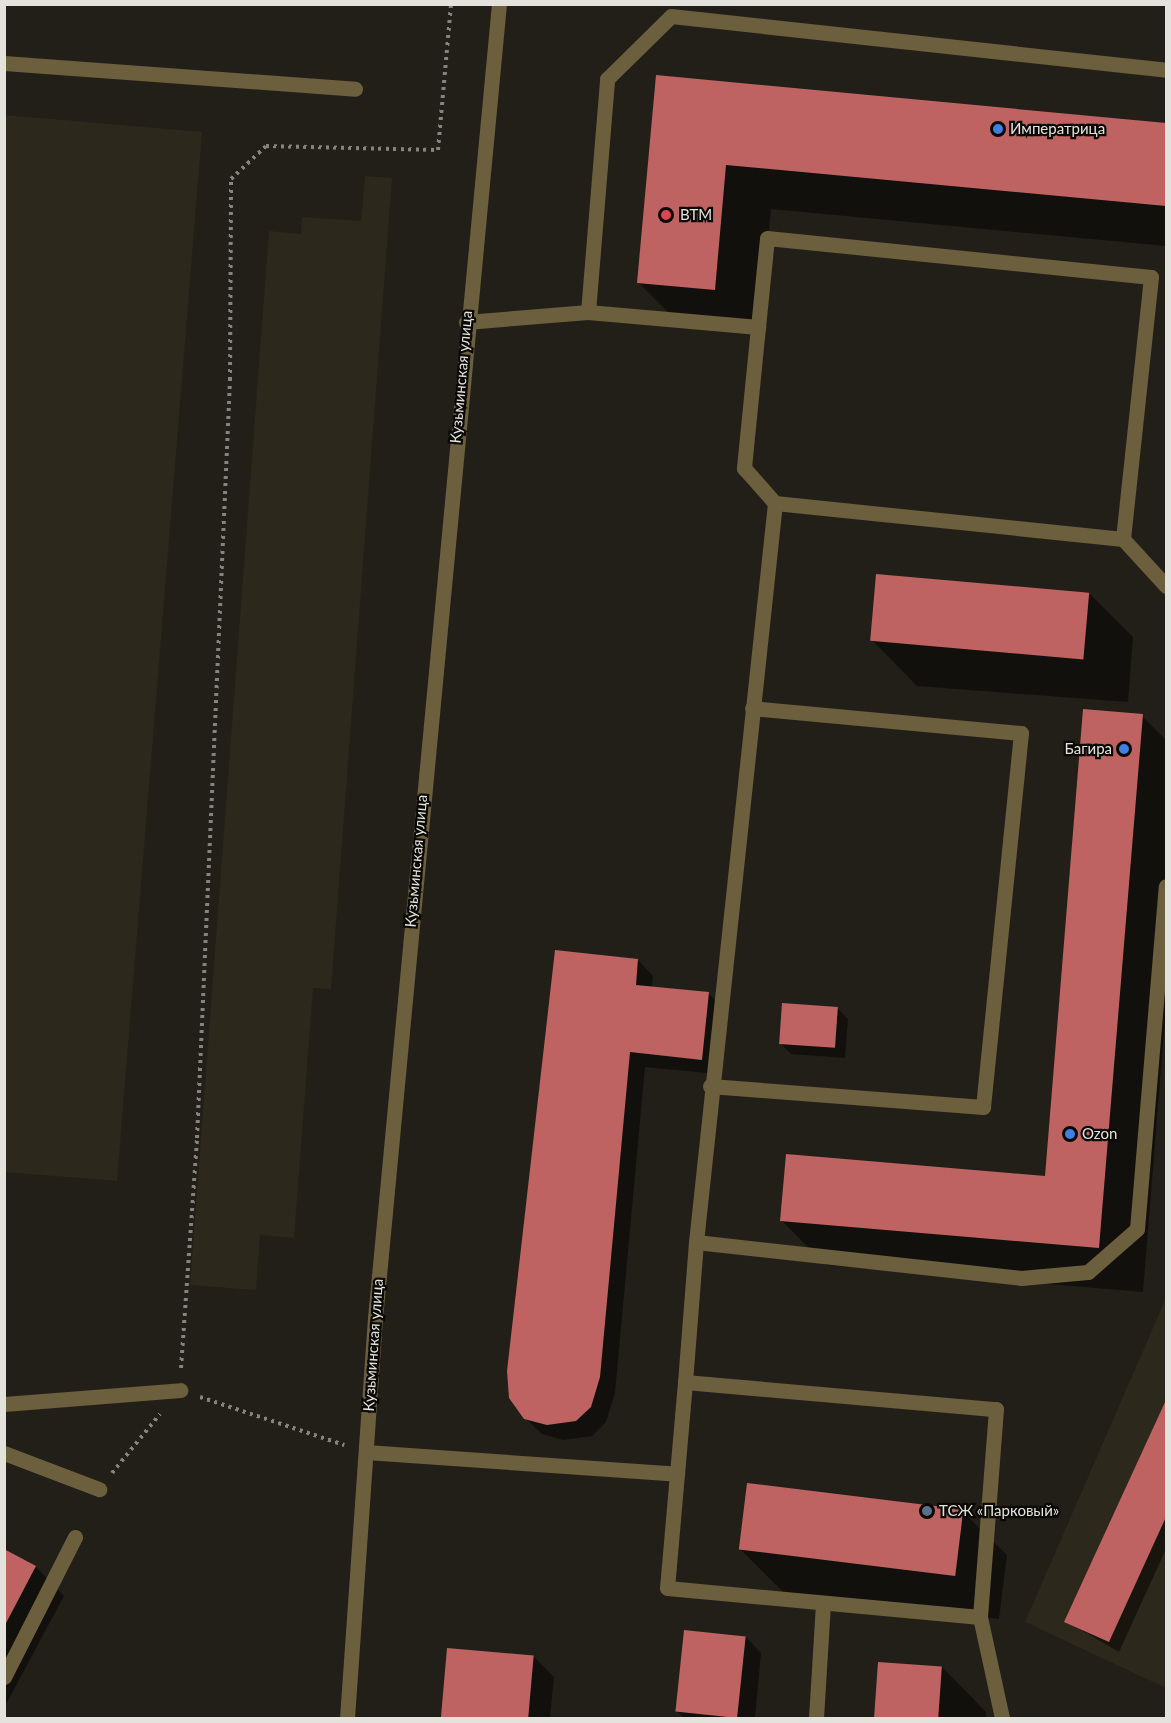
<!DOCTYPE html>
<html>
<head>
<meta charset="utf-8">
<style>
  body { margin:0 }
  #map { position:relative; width:1171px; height:1723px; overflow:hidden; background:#211f18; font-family:Lato,sans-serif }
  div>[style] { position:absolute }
  .built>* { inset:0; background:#2c281b }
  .shadow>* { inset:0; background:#0007 }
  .building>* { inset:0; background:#be6361; transform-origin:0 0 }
  .path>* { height:4px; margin-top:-2px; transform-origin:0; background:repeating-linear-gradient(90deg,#85837d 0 3px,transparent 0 7.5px) }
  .service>* { height:15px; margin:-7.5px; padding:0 7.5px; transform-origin:7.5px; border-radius:7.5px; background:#6c5f3d }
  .minor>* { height:15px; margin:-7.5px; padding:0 7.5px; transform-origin:7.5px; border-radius:7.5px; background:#6c5f3d }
  .dots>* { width:16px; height:16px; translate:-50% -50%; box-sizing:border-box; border:3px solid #0a0906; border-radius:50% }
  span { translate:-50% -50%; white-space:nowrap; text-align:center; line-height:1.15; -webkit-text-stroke:4.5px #0a0906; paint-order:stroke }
  .poi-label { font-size:15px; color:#e3e2dd }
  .left { translate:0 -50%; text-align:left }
  .right { translate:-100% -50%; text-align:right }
  .street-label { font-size:15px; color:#e3e2dd }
  .frame { position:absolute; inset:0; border:6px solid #e3e2dd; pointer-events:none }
</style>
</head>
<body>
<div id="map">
  <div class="built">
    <i style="clip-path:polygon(5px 115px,202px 132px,117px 1181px,5px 1172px)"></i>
    <i style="clip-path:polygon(365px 176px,392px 178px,331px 989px,313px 988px,294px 1238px,260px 1235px,256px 1290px,190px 1285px,269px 231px,301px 234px,302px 217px,361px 221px)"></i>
    <i style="clip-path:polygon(1166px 1298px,1166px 1688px,1025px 1622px)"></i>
  </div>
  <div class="shadow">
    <i style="clip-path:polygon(657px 77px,1166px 125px,1166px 246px,771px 209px,759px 334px,683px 327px,638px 282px)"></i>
    <i style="clip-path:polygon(1088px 592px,1133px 637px,1128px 702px,917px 686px,873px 641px)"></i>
    <i style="clip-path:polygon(1142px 716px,1166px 740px,1166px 1008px,1143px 1292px,826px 1265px,782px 1221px,1047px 1177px)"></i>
    <i style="clip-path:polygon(638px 960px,653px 976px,652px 988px,708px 993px,724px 1009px,717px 1074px,645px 1067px,615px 1393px,606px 1422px,592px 1436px,563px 1440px,542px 1434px,525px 1418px)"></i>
    <i style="clip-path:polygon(837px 1008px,848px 1019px,845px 1058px,791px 1054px,781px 1044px)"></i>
    <i style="clip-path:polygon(1166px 1404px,1166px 1549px,1119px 1652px,1066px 1621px)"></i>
    <i style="clip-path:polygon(962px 1511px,1007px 1555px,999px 1619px,785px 1594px,740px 1549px)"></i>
    <i style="clip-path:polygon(4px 1551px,36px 1567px,64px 1596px,4px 1708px)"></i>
    <i style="clip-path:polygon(746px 1637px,761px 1653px,755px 1718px,684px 1718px,677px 1711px)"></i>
    <i style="clip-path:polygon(449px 1649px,533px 1656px,554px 1677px,550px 1718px,443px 1718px)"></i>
    <i style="clip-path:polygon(880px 1664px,942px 1667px,986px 1712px,986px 1718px,876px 1718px)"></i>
  </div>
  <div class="building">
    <i style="clip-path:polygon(656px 75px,1166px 123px,1166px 206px,726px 165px,715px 290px,637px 283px)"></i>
    <i style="left:876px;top:574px;width:214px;height:67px;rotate:5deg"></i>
    <i style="clip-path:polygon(1083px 709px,1143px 714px,1099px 1248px,780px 1221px,786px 1154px,1045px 1176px)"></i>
    <i style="clip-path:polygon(555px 950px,638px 959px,636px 985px,709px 992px,702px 1060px,630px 1052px,600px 1377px,591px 1407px,576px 1421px,547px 1425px,524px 1419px,509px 1398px,507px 1371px)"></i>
    <i style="left:782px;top:1003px;width:56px;height:41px;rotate:4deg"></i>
    <i style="clip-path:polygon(1166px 1400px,1166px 1517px,1109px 1642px,1064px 1622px)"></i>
    <i style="left:747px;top:1483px;width:218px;height:67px;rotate:7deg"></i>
    <i style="clip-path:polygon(4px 1549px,36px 1566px,4px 1627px)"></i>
    <i style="left:684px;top:1630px;width:62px;height:82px;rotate:6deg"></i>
    <i style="left:447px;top:1648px;width:87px;height:70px;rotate:5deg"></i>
    <i style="left:878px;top:1662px;width:64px;height:56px;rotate:4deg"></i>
  </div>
  <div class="path">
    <i style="left:181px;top:1368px;width:231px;rotate:-86deg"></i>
    <i style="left:197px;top:1138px;width:759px;rotate:-87.51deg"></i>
    <i style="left:230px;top:380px;width:201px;rotate:-89.7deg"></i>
    <i style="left:231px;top:179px;width:48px;rotate:-43.3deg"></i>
    <i style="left:266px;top:146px;width:172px;rotate:1.3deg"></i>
    <i style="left:438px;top:150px;width:147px;rotate:-84.9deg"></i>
    <i style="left:200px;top:1397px;width:152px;rotate:18.4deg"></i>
    <i style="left:112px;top:1473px;width:76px;rotate:-50.9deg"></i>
  </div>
  <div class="service">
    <i style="left:4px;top:63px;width:352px;rotate:4.2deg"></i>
    <i style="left:588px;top:312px;width:234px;rotate:-85.3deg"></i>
    <i style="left:607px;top:79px;width:90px;rotate:-44.5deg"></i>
    <i style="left:671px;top:16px;width:498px;rotate:6.2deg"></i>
    <i style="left:466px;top:322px;width:122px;rotate:-4.7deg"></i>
    <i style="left:588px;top:312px;width:171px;rotate:5deg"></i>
    <i style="left:758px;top:327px;width:142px;rotate:95.7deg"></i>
    <i style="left:744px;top:468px;width:47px;rotate:48.5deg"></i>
    <i style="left:775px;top:503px;width:350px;rotate:5.9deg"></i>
    <i style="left:1123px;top:539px;width:64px;rotate:47.5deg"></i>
    <i style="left:758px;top:327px;width:89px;rotate:-84.2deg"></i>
    <i style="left:767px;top:238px;width:386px;rotate:5.8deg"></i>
    <i style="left:1151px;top:277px;width:263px;rotate:96.1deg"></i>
    <i style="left:775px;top:503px;width:743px;rotate:96.1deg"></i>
    <i style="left:696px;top:1242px;width:327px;rotate:6.3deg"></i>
    <i style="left:1021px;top:1278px;width:67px;rotate:-5.1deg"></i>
    <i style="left:1088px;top:1272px;width:65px;rotate:-41.3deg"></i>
    <i style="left:1137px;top:1229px;width:344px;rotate:-85.2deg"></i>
    <i style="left:710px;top:1086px;width:274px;rotate:4.4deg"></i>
    <i style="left:983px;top:1107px;width:376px;rotate:-84.2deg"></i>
    <i style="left:1021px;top:733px;width:270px;rotate:-174.7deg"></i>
    <i style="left:685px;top:1382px;width:312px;rotate:5deg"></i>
    <i style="left:996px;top:1409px;width:209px;rotate:94.4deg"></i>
    <i style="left:980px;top:1617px;width:314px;rotate:-174.7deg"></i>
    <i style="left:667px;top:1588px;width:207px;rotate:-85deg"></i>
    <i style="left:685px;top:1382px;width:140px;rotate:-85.5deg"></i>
    <i style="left:4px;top:1404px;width:177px;rotate:-4.5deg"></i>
    <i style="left:366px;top:1452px;width:312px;rotate:4deg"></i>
    <i style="left:4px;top:1453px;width:102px;rotate:20.8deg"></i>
    <i style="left:980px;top:1617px;width:103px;rotate:77.7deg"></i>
    <i style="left:4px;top:1677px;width:157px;rotate:-63.1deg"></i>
    <i style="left:816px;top:1718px;width:115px;rotate:-86.5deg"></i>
  </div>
  <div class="minor">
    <i style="left:347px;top:1718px;width:401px;rotate:-86deg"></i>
    <i style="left:375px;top:1318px;width:1320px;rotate:-84.61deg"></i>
  </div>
  <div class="dots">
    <i style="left:998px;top:129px;background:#3f7fe0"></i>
    <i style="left:666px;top:215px;background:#e0444e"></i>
    <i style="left:1124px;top:749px;background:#3f7fe0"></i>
    <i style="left:1070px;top:1134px;background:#3f7fe0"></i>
    <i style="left:927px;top:1511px;background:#5c6f8a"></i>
  </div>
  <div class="poi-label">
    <span class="left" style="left:1010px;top:129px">Императрица</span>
    <span class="left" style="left:680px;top:215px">ВТМ</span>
    <span class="right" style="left:1112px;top:749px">Багира</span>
    <span class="left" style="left:1082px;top:1134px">Ozon</span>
    <span class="left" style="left:939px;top:1511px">ТСЖ «Парковый»</span>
  </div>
  <div class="street-label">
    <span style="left:461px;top:377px;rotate:-85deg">Кузьминская улица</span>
    <span style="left:416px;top:861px;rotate:-85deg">Кузьминская улица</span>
    <span style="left:373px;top:1345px;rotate:-86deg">Кузьминская улица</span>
  </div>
  <div class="frame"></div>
</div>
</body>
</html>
